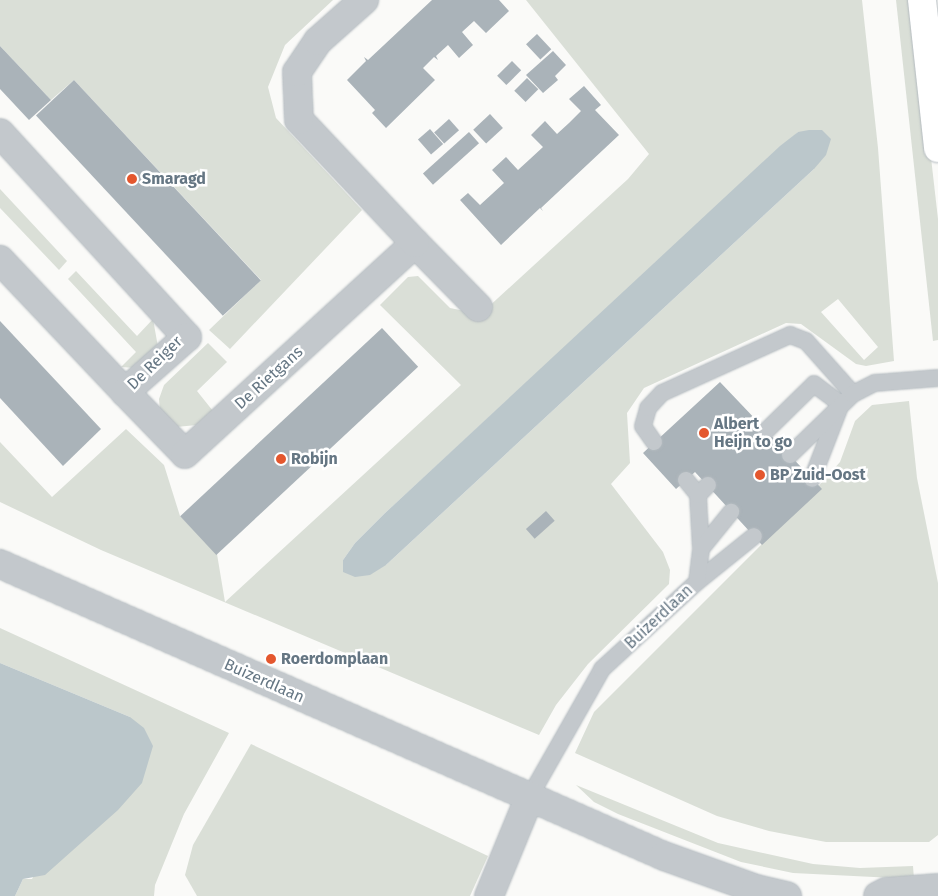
<!DOCTYPE html>
<html>
<head>
<meta charset="utf-8">
<style>
  body { margin:0 }
  #map { position:relative; width:938px; height:896px; overflow:hidden; background:#fafaf8; font-family:"Fira Sans",sans-serif }
  div>[style] { position:absolute }
  .green>* { inset:0; background:#dadfd7 }
  .water>* { inset:0; background:#bbc7cb }
  .building>* { inset:0; background:#aab3b9; transform-origin:0 0 }
  .roads { filter:drop-shadow(0 0 1px #b3babf) drop-shadow(0 0 1px #b3babf) }
  .service>* { height:16px; margin:-8px; padding:0 8px; transform-origin:8px; border-radius:8px; background:#c3c8cc }
  .minor>* { height:28px; margin:-14px; padding:0 14px; transform-origin:14px; border-radius:14px; background:#c3c8cc }
  .tertiary>* { height:28px; margin:-14px; padding:0 14px; transform-origin:14px; border-radius:14px; background:#c3c8cc }
  .secondary>* { height:28px; margin:-14px; padding:0 14px; transform-origin:14px; border-radius:14px; background:#fff }
  .dots>* { width:14px; height:14px; translate:-50% -50%; box-sizing:border-box; border:2px solid #fff; border-radius:50% }
  span { translate:-50% -50%; white-space:nowrap; text-align:center; line-height:1.15; -webkit-text-stroke:5px #fff; paint-order:stroke }
  .poi-label { font-size:16px; color:#657683; font-weight:700 }
  .left { translate:0 -50%; text-align:left }
  .street-label { font-size:16px; color:#657683 }
</style>
</head>
<body>
<div id="map">
  <div class="green">
    <i style="clip-path:polygon(0 0,333px 0,285px 45px,268px 87px,276px 118px,362px 210px,230px 349px,209px 330px,261px 280px,74px 80px,51px 100px,0 46px)"></i>
    <i style="clip-path:polygon(evenodd,526px 0,862px 0,878px 148px,894px 361px,866px 366px,856px 364px,801px 324px,786px 323px,644px 388px,627px 413px,630px 463px,611px 484px,663px 552px,670px 570px,669px 584px,588px 664px,556px 705px,539px 735px,101px 550px,0 502px,0 442px,52px 497px,126px 429px,164px 465px,180px 516px,217px 554px,225px 602px,461px 385px,380px 305px,408px 277px,418px 276px,450px 308px,484px 315px,485px 310px,628px 179px,649px 154px,526px 0,798px 132px,814px 169px,386px 565px,343px 560px,355px 543px,384px 514px,798px 132px,526px 0,838px 299px,878px 347px,864px 360px,821px 312px,838px 299px)"></i>
    <i style="clip-path:polygon(896px 0,913px 0,938px 219px,938px 340px,933px 341px)"></i>
    <i style="clip-path:polygon(0 189px,67px 261px,59px 270px,0 208px)"></i>
    <i style="clip-path:polygon(76px 271px,137px 336px,153px 319px,158px 347px,136px 368px,121px 367px,136px 352px,68px 279px)"></i>
    <i style="clip-path:polygon(208px 343px,227px 362px,197px 391px,213px 411px,197px 425px,176px 427px,160px 411px,159px 399px,164px 385px)"></i>
    <i style="clip-path:polygon(909px 401px,917px 478px,938px 583px,938px 835px,929px 842px,826px 842px,769px 831px,717px 816px,575px 753px,594px 712px,809px 497px,840px 462px,855px 421px,872px 405px)"></i>
    <i style="clip-path:polygon(0 628px,229px 733px,184px 814px,155px 885px,154px 896px,15px 896px,23px 879px,32px 879px,130px 717px,0 663px)"></i>
    <i style="clip-path:polygon(251px 744px,488px 856px,470px 896px,197px 896px,185px 875px,193px 845px)"></i>
    <i style="clip-path:polygon(576px 785px,718px 843px,813px 864px,860px 868px,913px 866px,914px 879px,793px 873px,741px 862px,618px 814px,594px 802px)"></i>
  </div>
  <div class="water">
    <i style="clip-path:polygon(809px 130px,822px 130px,831px 139px,826px 155px,814px 169px,386px 565px,370px 575px,355px 577px,343px 572px,343px 560px,355px 543px,384px 514px,780px 146px,798px 132px)"></i>
    <i style="clip-path:polygon(0 663px,130px 717px,144px 728px,153px 746px,142px 783px,118px 810px,45px 875px,23px 879px,15px 896px,0 896px)"></i>
  </div>
  <div class="building">
    <i style="clip-path:polygon(432px 0,499px 0,509px 11px,486px 33px,474px 21px,462px 32px,473px 45px,459px 58px,448px 45px,436px 56px,438px 60px,434px 57px,423px 68px,435px 80px,386px 128px,372px 113px,375px 110px,347px 80px,366px 61px,364px 57px,368px 60px)"></i>
    <i style="left:537px;top:34px;width:21px;height:15px;rotate:47deg"></i>
    <i style="clip-path:polygon(0 46px,51px 100px,29px 120px,0 89px)"></i>
    <i style="clip-path:polygon(553px 51px,566px 65px,555px 76px,558px 80px,543px 93px,526px 75px)"></i>
    <i style="left:512px;top:61px;width:13px;height:21px;rotate:45deg"></i>
    <i style="left:527px;top:78px;width:16px;height:18px;rotate:45deg"></i>
    <i style="left:74px;top:80px;width:274px;height:52px;rotate:47deg"></i>
    <i style="clip-path:polygon(584px 86px,601px 105px,595px 110px,619px 135px,541px 208px,543px 211px,540px 208px,501px 245px,460px 200px,468px 193px,480px 205px,504px 183px,492px 170px,506px 157px,518px 170px,530px 159px,543px 147px,531px 135px,545px 121px,557px 134px,569px 123px,581px 111px,569px 99px)"></i>
    <i style="left:490px;top:114px;width:19px;height:23px;rotate:47deg"></i>
    <i style="left:449px;top:119px;width:15px;height:20px;rotate:48deg"></i>
    <i style="left:430px;top:129px;width:20px;height:16px;rotate:49deg"></i>
    <i style="left:469px;top:132px;width:15px;height:62px;rotate:48deg"></i>
    <i style="clip-path:polygon(0 321px,101px 429px,63px 466px,0 398px)"></i>
    <i style="left:382px;top:328px;width:53px;height:276px;rotate:47deg"></i>
    <i style="clip-path:polygon(720px 382px,822px 489px,762px 545px,695px 472px,676px 489px,643px 453px)"></i>
    <i style="left:546px;top:511px;width:13px;height:27px;rotate:48deg"></i>
  </div>
  <div class="roads">
    <div class="service">
      <i style="left:766px;top:431px;width:67px;rotate:-44.4deg"></i>
      <i style="left:814px;top:384px;width:34px;rotate:37deg"></i>
      <i style="left:841px;top:404px;width:80px;rotate:111.1deg"></i>
      <i style="left:654px;top:442px;width:19px;rotate:-125deg"></i>
      <i style="left:643px;top:426px;width:19px;rotate:-74deg"></i>
      <i style="left:648px;top:408px;width:21px;rotate:-47deg"></i>
      <i style="left:662px;top:393px;width:141px;rotate:-24.4deg"></i>
      <i style="left:790px;top:335px;width:17px;rotate:21deg"></i>
      <i style="left:806px;top:341px;width:71px;rotate:48.4deg"></i>
      <i style="left:790px;top:455px;width:88px;rotate:-44.1deg"></i>
      <i style="left:853px;top:394px;width:25px;rotate:-27deg"></i>
      <i style="left:875px;top:383px;width:63px;rotate:-4.5deg"></i>
      <i style="left:686px;top:480px;width:19px;rotate:51deg"></i>
      <i style="left:701px;top:549px;width:54px;rotate:-93.2deg"></i>
      <i style="left:698px;top:495px;width:14px;rotate:-45deg"></i>
      <i style="left:697px;top:582px;width:73px;rotate:-38.9deg"></i>
      <i style="left:530px;top:796px;width:146px;rotate:-60.4deg"></i>
      <i style="left:602px;top:669px;width:129px;rotate:-42.5deg"></i>
      <i style="left:697px;top:582px;width:33px;rotate:-83deg"></i>
      <i style="left:701px;top:549px;width:48px;rotate:-51deg"></i>
    </div>
    <div class="minor">
      <i style="left:0;top:133px;width:277px;rotate:47.5deg"></i>
      <i style="left:187px;top:337px;width:83px;rotate:138.4deg"></i>
      <i style="left:125px;top:392px;width:182px;rotate:-133.4deg"></i>
      <i style="left:415px;top:243px;width:90px;rotate:45.5deg"></i>
      <i style="left:125px;top:392px;width:86px;rotate:45.9deg"></i>
      <i style="left:185px;top:454px;width:312px;rotate:-42.5deg"></i>
      <i style="left:415px;top:243px;width:169px;rotate:-133.3deg"></i>
      <i style="left:299px;top:120px;width:48px;rotate:-92.4deg"></i>
      <i style="left:297px;top:72px;width:37px;rotate:-56deg"></i>
      <i style="left:318px;top:41px;width:62px;rotate:-41.7deg"></i>
      <i style="left:489px;top:896px;width:108px;rotate:-67.7deg"></i>
    </div>
    <div class="tertiary">
      <i style="left:0;top:564px;width:725px;rotate:23.74deg"></i>
      <i style="left:664px;top:856px;width:98px;rotate:19.7deg"></i>
      <i style="left:756px;top:889px;width:32px;rotate:13deg"></i>
      <i style="left:878px;top:896px;width:9px;rotate:-27deg"></i>
      <i style="left:886px;top:892px;width:52px;rotate:-4.4deg"></i>
    </div>
    <div class="secondary">
      <i style="left:922px;top:0;width:149px;rotate:83.8deg"></i>
    </div>
  </div>
  <div class="dots">
    <i style="left:132px;top:179px;background:#e4572e"></i>
    <i style="left:704px;top:433px;background:#e4572e"></i>
    <i style="left:281px;top:459px;background:#e4572e"></i>
    <i style="left:760px;top:475px;background:#e4572e"></i>
    <i style="left:271px;top:659px;background:#e4572e"></i>
  </div>
  <div class="poi-label">
    <span class="left" style="left:142px;top:179px">Smaragd</span>
    <span class="left" style="left:714px;top:433px">Albert<br>Heijn to go</span>
    <span class="left" style="left:291px;top:459px">Robijn</span>
    <span class="left" style="left:770px;top:475px">BP Zuid-Oost</span>
    <span class="left" style="left:281px;top:659px">Roerdomplaan</span>
  </div>
  <div class="street-label">
    <span style="left:155px;top:363px;rotate:-44deg">De Reiger</span>
    <span style="left:269px;top:378px;rotate:-42deg">De Rietgans</span>
    <span style="left:659px;top:617px;rotate:-43deg">Buizerdlaan</span>
    <span style="left:264px;top:681px;rotate:24deg">Buizerdlaan</span>
  </div>
</div>
</body>
</html>
